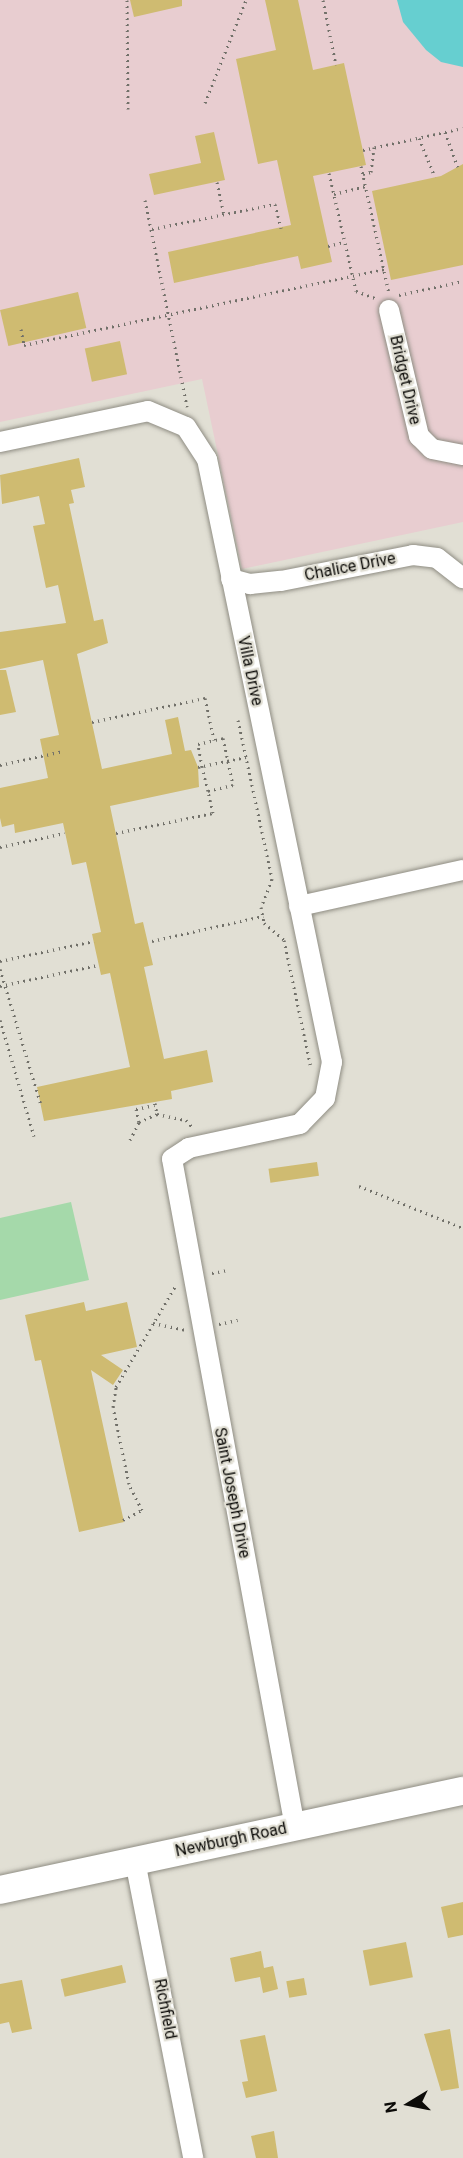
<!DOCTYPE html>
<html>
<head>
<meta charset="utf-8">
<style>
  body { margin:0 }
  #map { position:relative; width:463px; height:2158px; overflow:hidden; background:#e1dfd4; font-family:Roboto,sans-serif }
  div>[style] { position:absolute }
  .education>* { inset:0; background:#e8cdd0 }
  .green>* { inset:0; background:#a5d9aa }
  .water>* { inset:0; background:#66cfd0 }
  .building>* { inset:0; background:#cfbb71; transform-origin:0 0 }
  .path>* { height:3px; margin-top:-1.5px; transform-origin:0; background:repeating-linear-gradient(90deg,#717069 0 1.5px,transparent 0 6px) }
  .roads { filter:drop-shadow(0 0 2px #8f8d83) drop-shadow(0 0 2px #8f8d83) }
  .minor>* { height:20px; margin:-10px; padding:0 10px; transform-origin:10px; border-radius:10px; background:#fff }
  .secondary>* { height:28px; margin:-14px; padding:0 14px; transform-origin:14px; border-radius:14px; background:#fff }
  span { translate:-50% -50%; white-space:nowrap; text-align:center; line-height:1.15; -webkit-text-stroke:4.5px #e1dfd4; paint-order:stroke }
  .street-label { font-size:16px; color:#0c0b08 }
  .north { position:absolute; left:379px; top:2074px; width:60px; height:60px; -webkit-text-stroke:4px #e1dfd4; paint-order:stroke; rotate:260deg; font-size:16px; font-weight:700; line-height:24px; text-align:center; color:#0c0b08 }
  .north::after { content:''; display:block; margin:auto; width:21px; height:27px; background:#0c0b08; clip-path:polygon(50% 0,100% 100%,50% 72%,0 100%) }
</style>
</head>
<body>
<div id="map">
  <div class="education">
    <i style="clip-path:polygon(0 0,463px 0,463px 522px,242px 569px,202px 379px,0 422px)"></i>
  </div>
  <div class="green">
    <i style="clip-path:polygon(71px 1202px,89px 1280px,0 1300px,0 1218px)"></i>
  </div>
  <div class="water">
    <i style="clip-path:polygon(397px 0,463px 0,463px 67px,441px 62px,426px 50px,403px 22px)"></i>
  </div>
  <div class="building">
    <i style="clip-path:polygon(130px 0,182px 0,182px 6px,134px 17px)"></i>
    <i style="clip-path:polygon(265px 0,298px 0,313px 70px,344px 63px,366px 165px,313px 176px,332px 262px,301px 269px,298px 256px,174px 283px,168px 252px,291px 225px,277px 160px,258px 164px,236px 59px,276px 50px)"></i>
    <i style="clip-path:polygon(214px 132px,225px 180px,154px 195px,149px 174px,201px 163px,195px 136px)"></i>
    <i style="clip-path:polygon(463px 164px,463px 265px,391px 280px,372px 191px,441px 176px)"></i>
    <i style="left:78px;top:292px;width:37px;height:80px;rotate:77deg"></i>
    <i style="left:120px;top:341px;width:34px;height:36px;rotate:78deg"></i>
    <i style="clip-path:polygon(79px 458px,85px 487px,71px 490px,74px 503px,69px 504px,94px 621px,103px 619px,108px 643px,77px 654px,102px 769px,172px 754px,165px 720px,178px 717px,185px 751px,191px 750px,198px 767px,199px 787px,110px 806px,135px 924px,143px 922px,153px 965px,144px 967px,164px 1059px,207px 1050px,213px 1082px,171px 1091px,172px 1099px,44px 1121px,37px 1087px,130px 1067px,110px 973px,101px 975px,95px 948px,92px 934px,101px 932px,86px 862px,72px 865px,63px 823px,15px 833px,14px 824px,2px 827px,0 818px,0 788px,48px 778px,40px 739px,59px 735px,43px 660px,0 669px,0 632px,66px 623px,58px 585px,46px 588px,33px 526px,45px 524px,39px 496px,2px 504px,0 475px)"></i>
    <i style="clip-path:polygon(0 670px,6px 670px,16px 712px,0 715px)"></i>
    <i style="left:317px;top:1162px;width:14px;height:49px;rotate:82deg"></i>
    <i style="clip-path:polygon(84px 1302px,86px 1311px,127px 1302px,137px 1347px,101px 1355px,123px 1370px,113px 1385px,91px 1370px,124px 1522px,79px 1532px,41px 1360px,35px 1361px,25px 1315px)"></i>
    <i style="clip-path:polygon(463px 1902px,463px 1935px,448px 1938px,441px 1907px)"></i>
    <i style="left:406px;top:1942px;width:36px;height:44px;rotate:79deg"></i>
    <i style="clip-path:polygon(261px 1951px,264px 1968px,273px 1966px,278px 1989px,263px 1993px,260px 1977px,235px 1982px,230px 1958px)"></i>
    <i style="left:122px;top:1965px;width:18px;height:63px;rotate:77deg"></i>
    <i style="left:304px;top:1978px;width:17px;height:18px;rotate:80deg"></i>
    <i style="clip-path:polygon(22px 1980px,32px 2029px,12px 2033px,9px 2022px,0 2024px,0 1984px)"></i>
    <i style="clip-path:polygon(450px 2029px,459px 2088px,441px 2091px,424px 2034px)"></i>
    <i style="clip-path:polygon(265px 2035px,277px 2091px,246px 2098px,242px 2082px,248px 2081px,240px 2040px)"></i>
    <i style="clip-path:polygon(274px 2131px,278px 2158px,256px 2158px,251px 2136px)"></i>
  </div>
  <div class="path">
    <i style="left:127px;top:0;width:109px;rotate:89.5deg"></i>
    <i style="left:323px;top:0;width:66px;rotate:78.7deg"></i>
    <i style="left:205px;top:103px;width:111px;rotate:-68.3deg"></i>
    <i style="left:445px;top:132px;width:37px;rotate:70deg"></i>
    <i style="left:419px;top:138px;width:42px;rotate:67.7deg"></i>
    <i style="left:363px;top:150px;width:102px;rotate:-12.4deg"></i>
    <i style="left:361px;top:166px;width:130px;rotate:77.6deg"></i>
    <i style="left:329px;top:173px;width:121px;rotate:77.1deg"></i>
    <i style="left:356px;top:291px;width:20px;rotate:20deg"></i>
    <i style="left:363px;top:174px;width:8px;rotate:-14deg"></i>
    <i style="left:371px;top:172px;width:25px;rotate:-83deg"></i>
    <i style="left:217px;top:182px;width:34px;rotate:78deg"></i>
    <i style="left:334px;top:194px;width:33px;rotate:-14deg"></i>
    <i style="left:145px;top:200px;width:211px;rotate:78.5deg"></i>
    <i style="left:152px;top:229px;width:126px;rotate:-11.5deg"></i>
    <i style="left:275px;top:204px;width:25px;rotate:76deg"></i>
    <i style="left:328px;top:246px;width:16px;rotate:-14deg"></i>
    <i style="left:399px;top:295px;width:66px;rotate:-12.3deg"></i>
    <i style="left:21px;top:329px;width:16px;rotate:79deg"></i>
    <i style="left:24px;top:345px;width:368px;rotate:-11.9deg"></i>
    <i style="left:238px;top:720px;width:163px;rotate:77.9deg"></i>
    <i style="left:272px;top:879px;width:30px;rotate:111deg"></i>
    <i style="left:261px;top:907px;width:16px;rotate:79deg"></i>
    <i style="left:264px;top:923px;width:26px;rotate:40deg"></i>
    <i style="left:284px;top:940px;width:131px;rotate:78.1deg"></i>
    <i style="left:92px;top:722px;width:116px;rotate:-12deg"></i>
    <i style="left:205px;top:698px;width:43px;rotate:77.9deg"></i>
    <i style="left:0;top:765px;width:65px;rotate:-12.5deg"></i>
    <i style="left:198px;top:767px;width:49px;rotate:-11.8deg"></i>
    <i style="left:116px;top:833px;width:99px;rotate:-11.7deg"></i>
    <i style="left:213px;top:813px;width:23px;rotate:-103deg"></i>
    <i style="left:208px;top:791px;width:25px;rotate:-104deg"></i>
    <i style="left:202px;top:767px;width:23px;rotate:-100deg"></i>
    <i style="left:198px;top:744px;width:26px;rotate:-13deg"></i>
    <i style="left:223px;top:738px;width:48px;rotate:78deg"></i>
    <i style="left:233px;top:785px;width:26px;rotate:167deg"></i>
    <i style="left:0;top:847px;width:66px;rotate:-12.2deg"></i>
    <i style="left:152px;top:941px;width:114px;rotate:-12.7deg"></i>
    <i style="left:0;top:961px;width:96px;rotate:-12deg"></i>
    <i style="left:0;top:969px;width:142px;rotate:73.2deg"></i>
    <i style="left:0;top:986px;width:100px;rotate:-12.1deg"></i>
    <i style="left:0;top:1020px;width:121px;rotate:73.7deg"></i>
    <i style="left:155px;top:1103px;width:11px;rotate:80deg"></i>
    <i style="left:139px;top:1122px;width:13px;rotate:-103deg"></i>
    <i style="left:136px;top:1109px;width:19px;rotate:-12deg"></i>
    <i style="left:130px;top:1140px;width:20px;rotate:-63deg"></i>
    <i style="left:139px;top:1122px;width:20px;rotate:-24deg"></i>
    <i style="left:157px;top:1114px;width:30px;rotate:12deg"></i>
    <i style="left:186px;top:1120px;width:11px;rotate:49deg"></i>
    <i style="left:359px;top:1186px;width:112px;rotate:22deg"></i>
    <i style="left:212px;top:1273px;width:15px;rotate:-11deg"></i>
    <i style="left:153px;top:1323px;width:34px;rotate:12deg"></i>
    <i style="left:219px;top:1324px;width:19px;rotate:-12deg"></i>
    <i style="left:123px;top:1520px;width:21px;rotate:-28deg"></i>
    <i style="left:142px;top:1510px;width:29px;rotate:-117deg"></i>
    <i style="left:129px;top:1484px;width:79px;rotate:-101.7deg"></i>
    <i style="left:113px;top:1407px;width:20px;rotate:-81deg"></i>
    <i style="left:116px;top:1387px;width:118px;rotate:-59.5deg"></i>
  </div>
  <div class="roads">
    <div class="minor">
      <i style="left:389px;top:310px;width:130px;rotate:76.6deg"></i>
      <i style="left:419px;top:436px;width:18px;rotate:45deg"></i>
      <i style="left:432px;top:449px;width:32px;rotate:11deg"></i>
      <i style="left:0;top:442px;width:151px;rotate:-11.8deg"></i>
      <i style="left:148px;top:411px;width:41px;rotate:22.8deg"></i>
      <i style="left:186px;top:427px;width:38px;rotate:57deg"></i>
      <i style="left:207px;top:459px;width:616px;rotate:78.29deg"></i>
      <i style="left:332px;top:1062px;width:37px;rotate:101deg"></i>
      <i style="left:325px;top:1098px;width:36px;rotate:134deg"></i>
      <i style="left:300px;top:1124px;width:114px;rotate:167.8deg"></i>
      <i style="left:189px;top:1148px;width:20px;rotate:147deg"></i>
      <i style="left:172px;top:1159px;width:679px;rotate:79.57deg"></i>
      <i style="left:231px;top:579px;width:20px;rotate:15deg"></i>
      <i style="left:250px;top:584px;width:31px;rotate:-6deg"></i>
      <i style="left:281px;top:581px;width:135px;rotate:-11.1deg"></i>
      <i style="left:413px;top:555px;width:24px;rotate:7deg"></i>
      <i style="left:437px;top:558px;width:33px;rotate:38deg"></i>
      <i style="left:299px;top:906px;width:168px;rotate:-12.4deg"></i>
      <i style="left:135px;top:1861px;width:303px;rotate:78.9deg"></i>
    </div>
    <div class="secondary">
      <i style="left:0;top:1890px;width:473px;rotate:-12.1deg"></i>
    </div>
  </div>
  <div class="street-label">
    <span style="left:405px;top:380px;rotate:77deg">Bridget Drive</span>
    <span style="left:350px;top:567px;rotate:-11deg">Chalice Drive</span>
    <span style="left:250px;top:671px;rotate:78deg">Villa Drive</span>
    <span style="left:232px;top:1493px;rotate:79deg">Saint Joseph Drive</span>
    <span style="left:231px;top:1840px;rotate:-12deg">Newburgh Road</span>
    <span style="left:165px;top:2009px;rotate:79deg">Richfield</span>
  </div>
  <div class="north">N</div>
</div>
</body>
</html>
